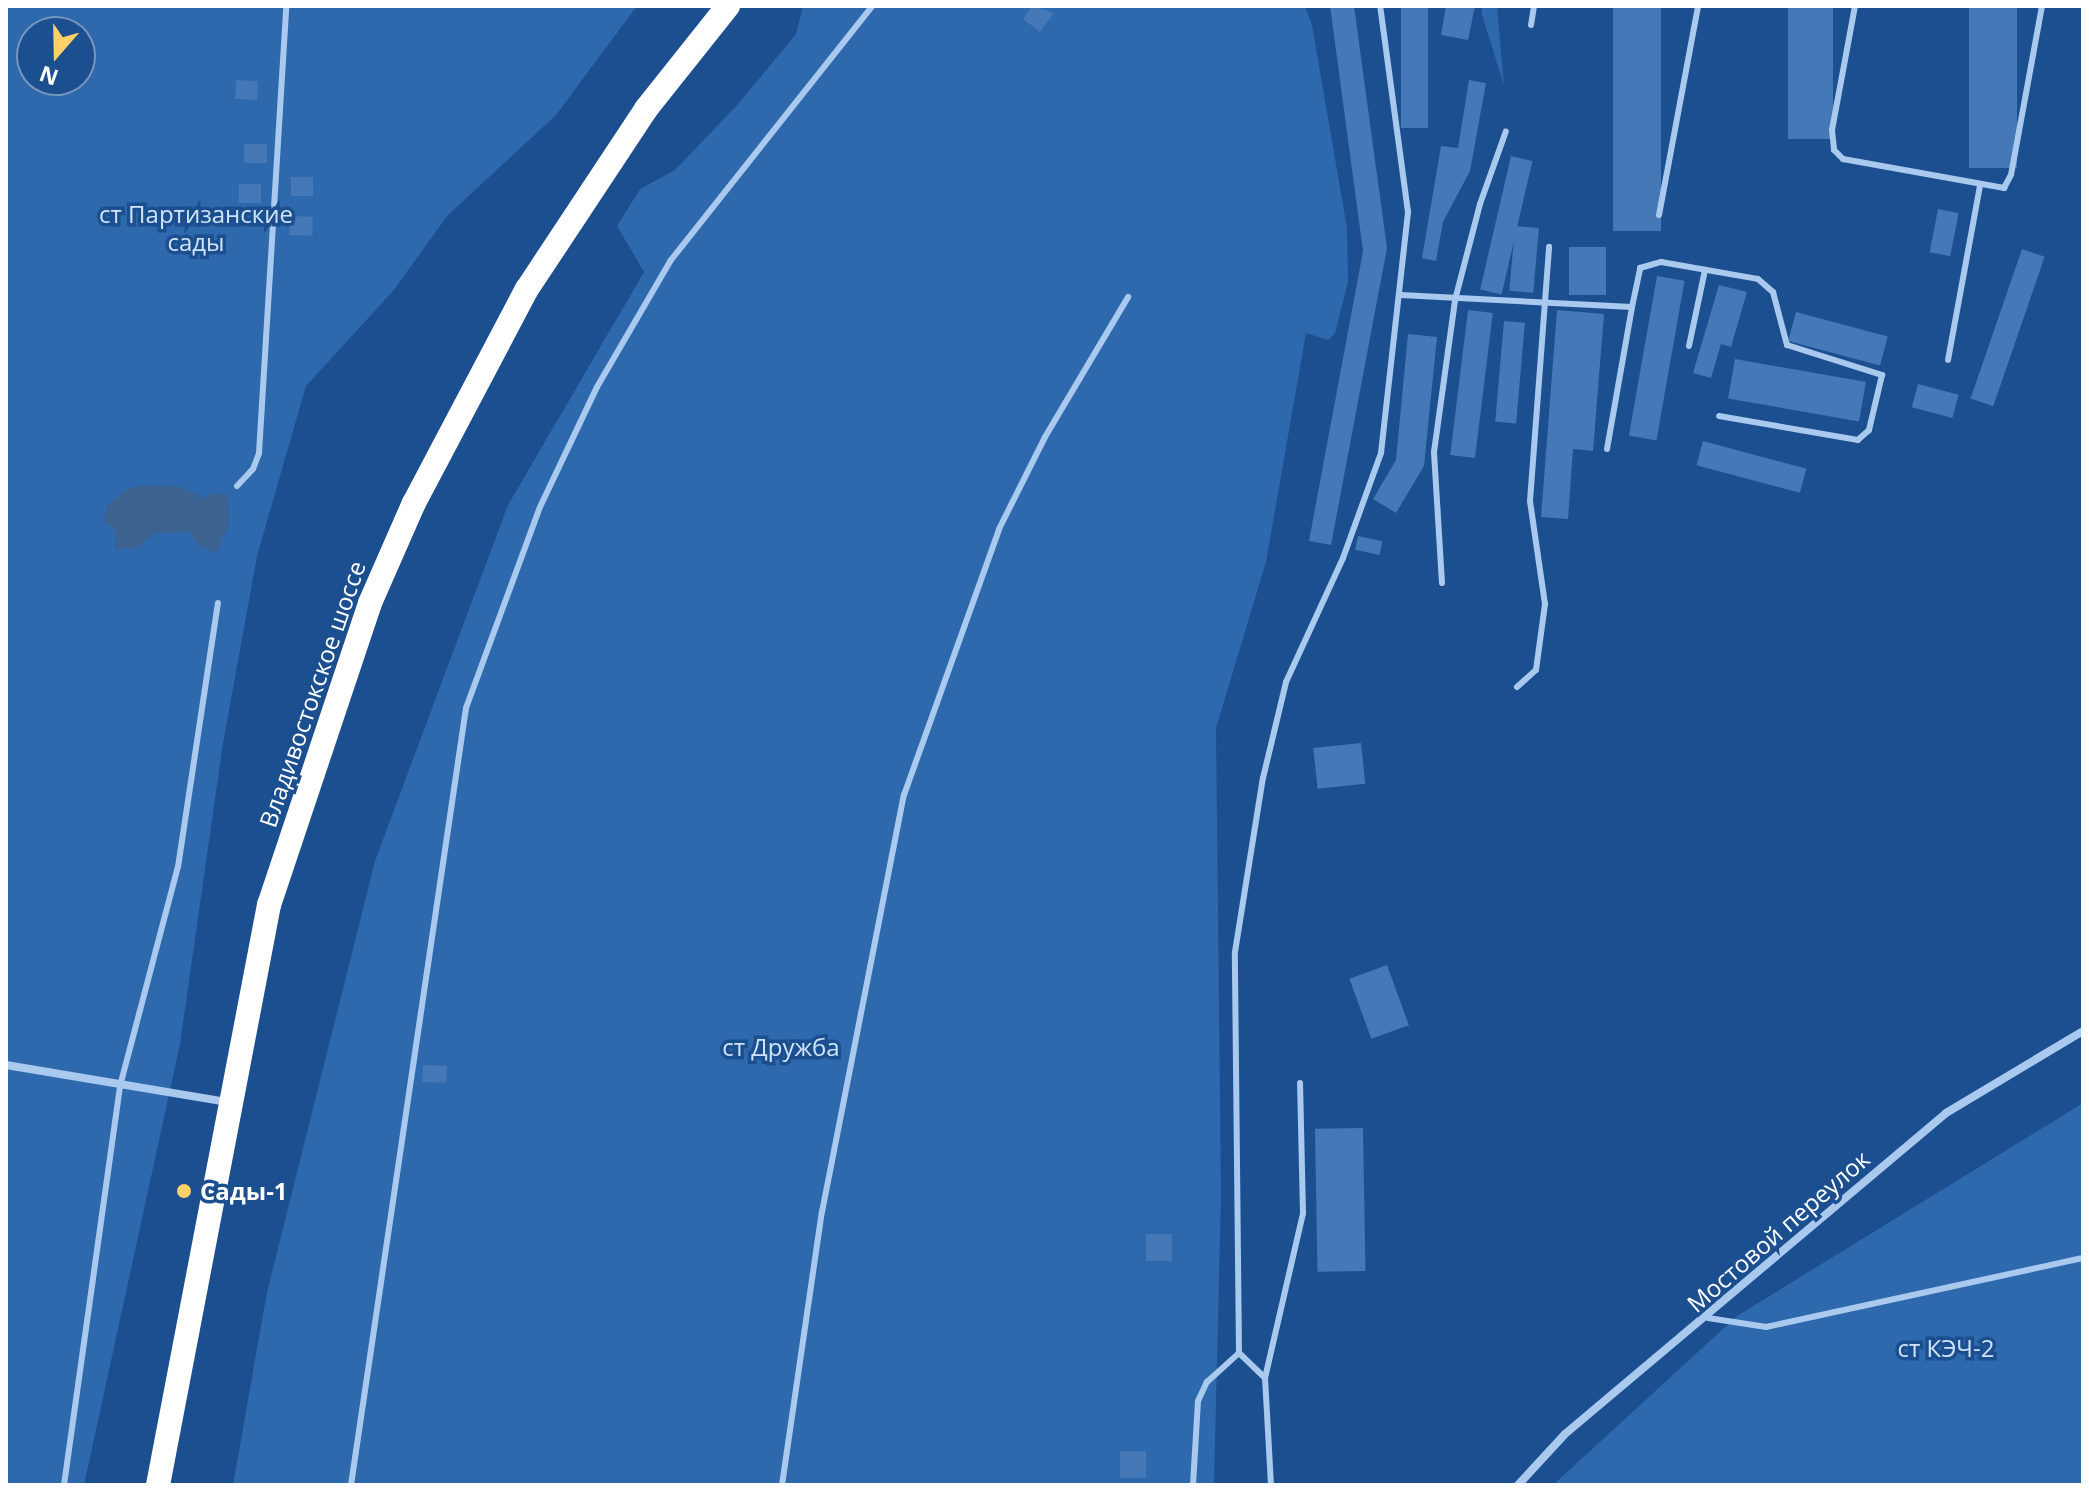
<!DOCTYPE html>
<html>
<head>
<meta charset="utf-8">
<style>
  body { margin:0 }
  #map { position:relative; width:2089px; height:1491px; overflow:hidden; background:#1b4f8f; font-family:"Open Sans",sans-serif }
  div>[style] { position:absolute }
  .green>* { inset:0; background:#2e69ad }
  .water>* { inset:0; background:#3c6290 }
  .building>* { inset:0; background:#4478b7; transform-origin:0 0 }
  .lane>* { height:6px; margin:-3px; padding:0 3px; transform-origin:3px; border-radius:3px; background:#a9c9ee }
  .street>* { height:8px; margin:-4px; padding:0 4px; transform-origin:4px; border-radius:4px; background:#a9c9ee }
  .highway>* { height:24px; margin:-12px; padding:0 12px; transform-origin:12px; border-radius:12px; background:#fff }
  .dots>* { width:22px; height:22px; translate:-50% -50%; box-sizing:border-box; border:4px solid #1b4f8f; border-radius:50% }
  span { translate:-50% -50%; white-space:nowrap; text-align:center; line-height:1.15; -webkit-text-stroke:7px #1b4f8f; paint-order:stroke }
  .park-label { font-size:24px; color:#cfe3fa }
  .street-label { font-size:24px; color:#fff }
  .poi-label { font-size:24px; color:#fff; font-weight:700 }
  .left { translate:0 -50%; text-align:left }
  .frame { position:absolute; inset:0; border:8px solid #fff; pointer-events:none }
  .north { position:absolute; left:16px; top:16px; width:80px; height:80px; box-sizing:border-box; background:#1b4f8f; border:2px solid #7695bc; border-radius:50%; rotate:200deg; font-size:22px; font-weight:700; line-height:32px; text-align:center; color:#fff }
  .north::after { content:''; display:block; margin:auto; width:28px; height:36px; background:#ffd166; clip-path:polygon(50% 0,100% 100%,50% 72%,0 100%) }
</style>
</head>
<body>
<div id="map">
  <div class="green">
    <i style="clip-path:polygon(evenodd,6px 6px,637px 6px,556px 115px,448px 215px,393px 291px,306px 386px,257px 556px,223px 743px,180px 1044px,84px 1485px,6px 1485px,6px 6px,32px 32px,80px 32px,80px 80px,32px 80px,32px 32px)"></i>
    <i style="clip-path:polygon(803px 6px,1305px 6px,1312px 25px,1347px 228px,1348px 282px,1335px 333px,1328px 340px,1306px 333px,1266px 562px,1216px 728px,1221px 1196px,1214px 1485px,233px 1485px,267px 1292px,375px 861px,508px 505px,644px 272px,617px 226px,640px 189px,675px 170px,740px 102px,796px 34px)"></i>
    <i style="clip-path:polygon(1482px 6px,1497px 6px,1504px 85px,1482px 15px)"></i>
    <i style="clip-path:polygon(2083px 1103px,2083px 1485px,1553px 1485px,1737px 1316px)"></i>
  </div>
  <div class="water">
    <i style="clip-path:polygon(152px 485px,183px 487px,202px 498px,217px 493px,228px 496px,229px 524px,216px 553px,198px 544px,189px 532px,155px 533px,137px 548px,115px 549px,116px 531px,104px 521px,108px 505px,129px 488px)"></i>
  </div>
  <div class="building">
    <i style="clip-path:polygon(1032px 6px,1054px 13px,1040px 32px,1023px 19px)"></i>
    <i style="clip-path:polygon(1330px 6px,1354px 6px,1387px 248px,1331px 545px,1309px 541px,1363px 251px)"></i>
    <i style="left:1401px;top:6px;width:27px;height:122px"></i>
    <i style="clip-path:polygon(1446px 6px,1475px 6px,1468px 40px,1441px 35px)"></i>
    <i style="left:1613px;top:6px;width:48px;height:225px"></i>
    <i style="left:1788px;top:6px;width:45px;height:133px"></i>
    <i style="left:1969px;top:6px;width:48px;height:162px"></i>
    <i style="left:236px;top:80px;width:22px;height:19px;rotate:3deg"></i>
    <i style="clip-path:polygon(1469px 80px,1486px 83px,1470px 171px,1443px 222px,1436px 261px,1422px 258px,1441px 146px,1458px 148px)"></i>
    <i style="left:244px;top:144px;width:23px;height:19px"></i>
    <i style="left:1511px;top:156px;width:22px;height:137px;rotate:13deg"></i>
    <i style="left:291px;top:177px;width:22px;height:19px"></i>
    <i style="left:239px;top:184px;width:22px;height:19px"></i>
    <i style="left:1938px;top:209px;width:21px;height:44px;rotate:11deg"></i>
    <i style="left:290px;top:216px;width:23px;height:19px;rotate:2deg"></i>
    <i style="left:1515px;top:226px;width:24px;height:65px;rotate:5deg"></i>
    <i style="left:1569px;top:247px;width:37px;height:48px"></i>
    <i style="left:2022px;top:249px;width:24px;height:158px;rotate:19deg"></i>
    <i style="left:1657px;top:276px;width:28px;height:162px;rotate:10deg"></i>
    <i style="clip-path:polygon(1719px 285px,1747px 292px,1731px 347px,1721px 344px,1711px 378px,1693px 373px)"></i>
    <i style="left:1468px;top:310px;width:25px;height:146px;rotate:7deg"></i>
    <i style="clip-path:polygon(1557px 310px,1604px 314px,1593px 451px,1573px 449px,1568px 519px,1541px 517px)"></i>
    <i style="left:1796px;top:312px;width:95px;height:30px;rotate:15deg"></i>
    <i style="left:1504px;top:321px;width:21px;height:101px;rotate:5deg"></i>
    <i style="clip-path:polygon(1408px 334px,1437px 337px,1424px 466px,1396px 513px,1373px 499px,1396px 460px)"></i>
    <i style="left:1735px;top:359px;width:133px;height:40px;rotate:10deg"></i>
    <i style="left:1918px;top:384px;width:42px;height:24px;rotate:15deg"></i>
    <i style="left:1703px;top:441px;width:107px;height:25px;rotate:15deg"></i>
    <i style="left:1358px;top:536px;width:25px;height:14px;rotate:12deg"></i>
    <i style="left:1361px;top:743px;width:41px;height:48px;rotate:84deg"></i>
    <i style="left:1387px;top:965px;width:64px;height:40px;rotate:70deg"></i>
    <i style="left:423px;top:1065px;width:24px;height:17px;rotate:2deg"></i>
    <i style="left:1363px;top:1128px;width:143px;height:48px;rotate:89deg"></i>
    <i style="left:1146px;top:1234px;width:26px;height:27px"></i>
    <i style="left:1120px;top:1451px;width:26px;height:27px"></i>
  </div>
  <div class="lane">
    <i style="left:1855px;top:6px;width:126px;rotate:100.5deg"></i>
    <i style="left:1832px;top:130px;width:20px;rotate:84deg"></i>
    <i style="left:1834px;top:150px;width:13px;rotate:45deg"></i>
    <i style="left:1843px;top:159px;width:164px;rotate:10.2deg"></i>
    <i style="left:2004px;top:188px;width:15px;rotate:-62deg"></i>
    <i style="left:2011px;top:175px;width:172px;rotate:-79.6deg"></i>
    <i style="left:1531px;top:25px;width:19px;rotate:-81deg"></i>
    <i style="left:1659px;top:215px;width:213px;rotate:-79.4deg"></i>
    <i style="left:1401px;top:295px;width:231px;rotate:3deg"></i>
    <i style="left:1632px;top:307px;width:40px;rotate:-78deg"></i>
    <i style="left:1640px;top:268px;width:22px;rotate:-16deg"></i>
    <i style="left:1661px;top:262px;width:98px;rotate:9.9deg"></i>
    <i style="left:1758px;top:279px;width:20px;rotate:41deg"></i>
    <i style="left:1773px;top:292px;width:55px;rotate:75.2deg"></i>
    <i style="left:1787px;top:345px;width:100px;rotate:17.5deg"></i>
    <i style="left:1882px;top:375px;width:57px;rotate:103.3deg"></i>
    <i style="left:1869px;top:430px;width:15px;rotate:138deg"></i>
    <i style="left:1858px;top:440px;width:141px;rotate:-170.2deg"></i>
    <i style="left:1689px;top:346px;width:78px;rotate:-78.1deg"></i>
    <i style="left:1948px;top:360px;width:178px;rotate:-79.6deg"></i>
    <i style="left:1607px;top:449px;width:144px;rotate:-80deg"></i>
    <i style="left:237px;top:486px;width:23px;rotate:-47deg"></i>
    <i style="left:253px;top:469px;width:17px;rotate:-69deg"></i>
    <i style="left:259px;top:453px;width:448px;rotate:-86.5deg"></i>
    <i style="left:1442px;top:583px;width:131px;rotate:-93.5deg"></i>
    <i style="left:1434px;top:452px;width:153px;rotate:-82.1deg"></i>
    <i style="left:1455px;top:300px;width:99px;rotate:-75.4deg"></i>
    <i style="left:1480px;top:204px;width:77px;rotate:-70.4deg"></i>
    <i style="left:1517px;top:687px;width:25px;rotate:-42deg"></i>
    <i style="left:1536px;top:670px;width:67px;rotate:-82.2deg"></i>
    <i style="left:1545px;top:604px;width:104px;rotate:-98.3deg"></i>
    <i style="left:1530px;top:501px;width:255px;rotate:-85.7deg"></i>
    <i style="left:1708px;top:1318px;width:59px;rotate:8.8deg"></i>
    <i style="left:1766px;top:1327px;width:324px;rotate:-12.3deg"></i>
    <i style="left:1265px;top:1378px;width:169px;rotate:-77deg"></i>
    <i style="left:1303px;top:1213px;width:130px;rotate:-91.3deg"></i>
    <i style="left:64px;top:1485px;width:403px;rotate:-82deg"></i>
    <i style="left:120px;top:1086px;width:227px;rotate:-75.2deg"></i>
    <i style="left:178px;top:867px;width:267px;rotate:-81.4deg"></i>
    <i style="left:351px;top:1485px;width:785px;rotate:-81.58deg"></i>
    <i style="left:466px;top:708px;width:214px;rotate:-69.8deg"></i>
    <i style="left:540px;top:507px;width:133px;rotate:-64.6deg"></i>
    <i style="left:597px;top:387px;width:147px;rotate:-59.8deg"></i>
    <i style="left:671px;top:260px;width:324px;rotate:-51.6deg"></i>
    <i style="left:782px;top:1485px;width:276px;rotate:-81.7deg"></i>
    <i style="left:822px;top:1212px;width:425px;rotate:-78.9deg"></i>
    <i style="left:904px;top:795px;width:282px;rotate:-70.3deg"></i>
    <i style="left:999px;top:529px;width:103px;rotate:-63.4deg"></i>
    <i style="left:1045px;top:437px;width:163px;rotate:-59.3deg"></i>
    <i style="left:1193px;top:1485px;width:84px;rotate:-86.6deg"></i>
    <i style="left:1198px;top:1401px;width:21px;rotate:-65deg"></i>
    <i style="left:1207px;top:1382px;width:43px;rotate:-42.2deg"></i>
    <i style="left:1271px;top:1485px;width:107px;rotate:-93.2deg"></i>
    <i style="left:1265px;top:1378px;width:36px;rotate:-136deg"></i>
    <i style="left:1239px;top:1353px;width:401px;rotate:-90.6deg"></i>
    <i style="left:1235px;top:952px;width:176px;rotate:-80.9deg"></i>
    <i style="left:1263px;top:778px;width:99px;rotate:-76.5deg"></i>
    <i style="left:1286px;top:682px;width:136px;rotate:-65.3deg"></i>
    <i style="left:1343px;top:558px;width:112px;rotate:-70.1deg"></i>
    <i style="left:1381px;top:453px;width:243px;rotate:-83.6deg"></i>
    <i style="left:1408px;top:212px;width:208px;rotate:-97.7deg"></i>
  </div>
  <div class="street">
    <i style="left:6px;top:1065px;width:225px;rotate:9.5deg"></i>
    <i style="left:1518px;top:1485px;width:69px;rotate:-47.3deg"></i>
    <i style="left:1565px;top:1434px;width:498px;rotate:-40.1deg"></i>
    <i style="left:1946px;top:1113px;width:160px;rotate:-30.9deg"></i>
  </div>
  <div class="highway">
    <i style="left:158px;top:1485px;width:591px;rotate:-79.17deg"></i>
    <i style="left:269px;top:905px;width:318px;rotate:-71.5deg"></i>
    <i style="left:370px;top:603px;width:109px;rotate:-66.3deg"></i>
    <i style="left:414px;top:503px;width:242px;rotate:-62.2deg"></i>
    <i style="left:527px;top:289px;width:216px;rotate:-56.5deg"></i>
    <i style="left:646px;top:109px;width:132px;rotate:-51.5deg"></i>
  </div>
  <div class="dots">
    <i style="left:184px;top:1191px;background:#ffd166"></i>
  </div>
  <div class="park-label">
    <span style="left:196px;top:228px">ст Партизанские<br>сады</span>
    <span style="left:781px;top:1047px">ст Дружба</span>
    <span style="left:1946px;top:1348px">ст КЭЧ-2</span>
  </div>
  <div class="street-label">
    <span style="left:312px;top:694px;rotate:-71deg">Владивостокское шоссе</span>
    <span style="left:1778px;top:1231px;rotate:-41deg">Мостовой переулок</span>
  </div>
  <div class="poi-label">
    <span class="left" style="left:200px;top:1191px">Сады-1</span>
  </div>
  <div class="frame"></div>
  <div class="north">N</div>
</div>
</body>
</html>
